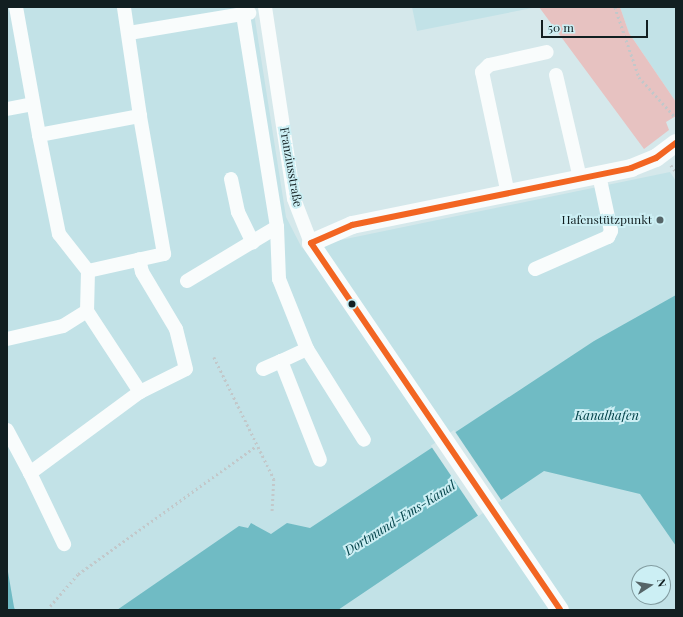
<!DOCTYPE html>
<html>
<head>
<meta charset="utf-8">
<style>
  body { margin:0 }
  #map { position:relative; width:683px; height:617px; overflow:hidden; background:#d5e8eb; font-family:"Playfair Display",serif }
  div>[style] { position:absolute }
  .built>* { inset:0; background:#c2e2e7 }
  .green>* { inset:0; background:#e7c2c1 }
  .water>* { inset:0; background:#70bbc4 }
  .pier>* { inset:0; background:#d5e8eb; transform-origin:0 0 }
  .path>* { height:2.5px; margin-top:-1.25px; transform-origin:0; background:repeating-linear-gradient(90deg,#c2c8ca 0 2px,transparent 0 5px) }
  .minor>* { height:14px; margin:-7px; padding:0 7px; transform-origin:7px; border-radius:7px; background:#f9fcfc }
  .major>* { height:18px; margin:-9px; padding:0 9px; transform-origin:9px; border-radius:9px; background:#f9fcfc }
  .bus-1>* { height:6px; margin:-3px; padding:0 3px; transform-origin:3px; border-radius:3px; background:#f26522 }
  .dots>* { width:11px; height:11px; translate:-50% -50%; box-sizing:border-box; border:2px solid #cceff4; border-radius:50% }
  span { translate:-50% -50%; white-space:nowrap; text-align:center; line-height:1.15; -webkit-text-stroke:4px #cceff4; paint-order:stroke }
  .street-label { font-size:12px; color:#121f21 }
  .poi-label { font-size:12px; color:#121f21 }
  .right { translate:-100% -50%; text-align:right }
  .water-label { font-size:13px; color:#004148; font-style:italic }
  .frame { position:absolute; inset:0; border:8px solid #121f21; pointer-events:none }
  .north { position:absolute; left:631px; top:565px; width:40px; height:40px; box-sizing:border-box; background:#cceff4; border:1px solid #829ca0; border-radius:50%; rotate:78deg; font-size:11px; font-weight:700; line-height:16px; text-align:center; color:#121f21 }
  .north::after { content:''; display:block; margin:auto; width:14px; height:18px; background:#566568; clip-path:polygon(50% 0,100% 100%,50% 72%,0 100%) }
  .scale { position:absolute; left:541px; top:20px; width:107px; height:18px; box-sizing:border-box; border:2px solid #121f21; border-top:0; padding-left:5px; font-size:12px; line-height:14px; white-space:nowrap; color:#121f21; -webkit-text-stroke:3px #cceff4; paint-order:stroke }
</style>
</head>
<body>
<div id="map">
  <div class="built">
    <i style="clip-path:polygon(evenodd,7px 7px,253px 7px,286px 217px,302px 248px,670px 172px,676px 181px,676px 610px,7px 610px,7px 7px,639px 573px,663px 573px,663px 597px,639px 597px,639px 573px)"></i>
    <i style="clip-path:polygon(412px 7px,537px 7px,417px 31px)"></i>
    <i style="clip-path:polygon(620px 7px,676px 7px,676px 102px,629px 33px)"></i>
  </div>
  <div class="green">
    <i style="clip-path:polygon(539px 7px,620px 7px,629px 33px,676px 102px,676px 116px,666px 122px,669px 130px,644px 149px)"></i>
  </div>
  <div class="water">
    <i style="clip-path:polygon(676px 295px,676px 546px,640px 494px,544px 471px,338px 610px,117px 610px,239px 526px,248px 528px,251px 523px,271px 534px,287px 523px,310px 528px,594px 341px)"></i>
    <i style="clip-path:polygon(7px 566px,14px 607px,15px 610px,7px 610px)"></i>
  </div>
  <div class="pier">
    <i style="left:454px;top:430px;width:85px;height:28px;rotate:56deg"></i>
  </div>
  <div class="path">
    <i style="left:615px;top:7px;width:74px;rotate:71.1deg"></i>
    <i style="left:639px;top:77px;width:55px;rotate:47.9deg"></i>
    <i style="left:671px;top:165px;width:9px;rotate:54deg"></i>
    <i style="left:214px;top:357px;width:136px;rotate:63.8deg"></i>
    <i style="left:274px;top:479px;width:33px;rotate:93deg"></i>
    <i style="left:50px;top:606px;width:43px;rotate:-48.8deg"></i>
    <i style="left:78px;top:574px;width:219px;rotate:-35.7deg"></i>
  </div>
  <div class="minor">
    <i style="left:16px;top:7px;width:130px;rotate:79.8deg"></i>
    <i style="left:39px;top:135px;width:103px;rotate:-10.7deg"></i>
    <i style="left:140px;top:116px;width:110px;rotate:-98.4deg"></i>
    <i style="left:265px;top:7px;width:194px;rotate:81.4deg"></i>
    <i style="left:294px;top:199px;width:47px;rotate:68.9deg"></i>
    <i style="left:129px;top:33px;width:122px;rotate:-9.5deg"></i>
    <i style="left:556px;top:75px;width:106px;rotate:76.9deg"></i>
    <i style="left:7px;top:109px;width:26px;rotate:-11deg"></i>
    <i style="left:39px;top:135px;width:101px;rotate:78.6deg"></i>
    <i style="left:59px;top:234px;width:47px;rotate:51.9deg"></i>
    <i style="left:88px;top:271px;width:78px;rotate:-12.6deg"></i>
    <i style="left:164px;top:254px;width:140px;rotate:-99.9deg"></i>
    <i style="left:231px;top:179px;width:34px;rotate:78deg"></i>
    <i style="left:238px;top:212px;width:34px;rotate:64deg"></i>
    <i style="left:508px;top:194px;width:125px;rotate:-102deg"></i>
    <i style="left:482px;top:72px;width:10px;rotate:-45deg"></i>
    <i style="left:489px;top:65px;width:59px;rotate:-12.6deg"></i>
    <i style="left:277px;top:227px;width:52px;rotate:87.8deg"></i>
    <i style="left:279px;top:279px;width:75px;rotate:68.2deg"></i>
    <i style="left:307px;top:349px;width:107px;rotate:57.9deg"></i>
    <i style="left:535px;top:269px;width:80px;rotate:-23.7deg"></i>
    <i style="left:608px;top:237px;width:7px;rotate:-63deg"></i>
    <i style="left:611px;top:231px;width:57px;rotate:-102.1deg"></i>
    <i style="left:88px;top:271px;width:40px;rotate:91.4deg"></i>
    <i style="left:87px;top:311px;width:97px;rotate:56.8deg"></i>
    <i style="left:187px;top:281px;width:105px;rotate:-31deg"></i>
    <i style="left:277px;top:227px;width:216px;rotate:-99.1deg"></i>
    <i style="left:7px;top:339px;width:57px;rotate:-13.1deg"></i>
    <i style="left:63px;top:326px;width:28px;rotate:-32deg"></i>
    <i style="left:307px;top:349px;width:29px;rotate:155deg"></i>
    <i style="left:281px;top:361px;width:106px;rotate:68.5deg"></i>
    <i style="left:263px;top:369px;width:20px;rotate:-24deg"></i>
    <i style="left:7px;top:430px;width:49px;rotate:61.9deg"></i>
    <i style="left:30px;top:473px;width:137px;rotate:-36.4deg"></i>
    <i style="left:140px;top:392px;width:51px;rotate:-26.6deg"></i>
    <i style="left:186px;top:369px;width:41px;rotate:-104deg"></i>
    <i style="left:176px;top:329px;width:66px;rotate:-120.8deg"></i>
    <i style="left:142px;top:272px;width:13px;rotate:-103deg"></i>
    <i style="left:30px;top:473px;width:79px;rotate:64.4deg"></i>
  </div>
  <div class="major">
    <i style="left:560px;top:610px;width:443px;rotate:-124.2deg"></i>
    <i style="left:311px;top:243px;width:45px;rotate:-23.7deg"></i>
    <i style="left:352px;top:225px;width:285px;rotate:-11.5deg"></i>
    <i style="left:631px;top:168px;width:27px;rotate:-22deg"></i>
    <i style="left:656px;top:158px;width:25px;rotate:-37deg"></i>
  </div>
  <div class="bus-1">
    <i style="left:311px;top:243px;width:443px;rotate:55.8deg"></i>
    <i style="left:311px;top:243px;width:45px;rotate:-23.7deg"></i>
    <i style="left:352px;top:225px;width:285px;rotate:-11.5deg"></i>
    <i style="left:631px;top:168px;width:27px;rotate:-22deg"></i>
    <i style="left:656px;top:158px;width:25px;rotate:-37deg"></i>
  </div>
  <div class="dots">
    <i style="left:660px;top:220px;background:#566568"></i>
    <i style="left:352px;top:304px;background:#121f21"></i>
  </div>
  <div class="street-label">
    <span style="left:291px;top:167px;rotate:80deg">Franziusstraße</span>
  </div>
  <div class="poi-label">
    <span class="right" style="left:652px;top:220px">Hafenstützpunkt</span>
  </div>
  <div class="water-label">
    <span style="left:607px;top:415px">Kanalhafen</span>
    <span style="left:400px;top:518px;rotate:-32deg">Dortmund-Ems-Kanal</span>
  </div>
  <div class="frame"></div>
  <div class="north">N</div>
  <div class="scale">50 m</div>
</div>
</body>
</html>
